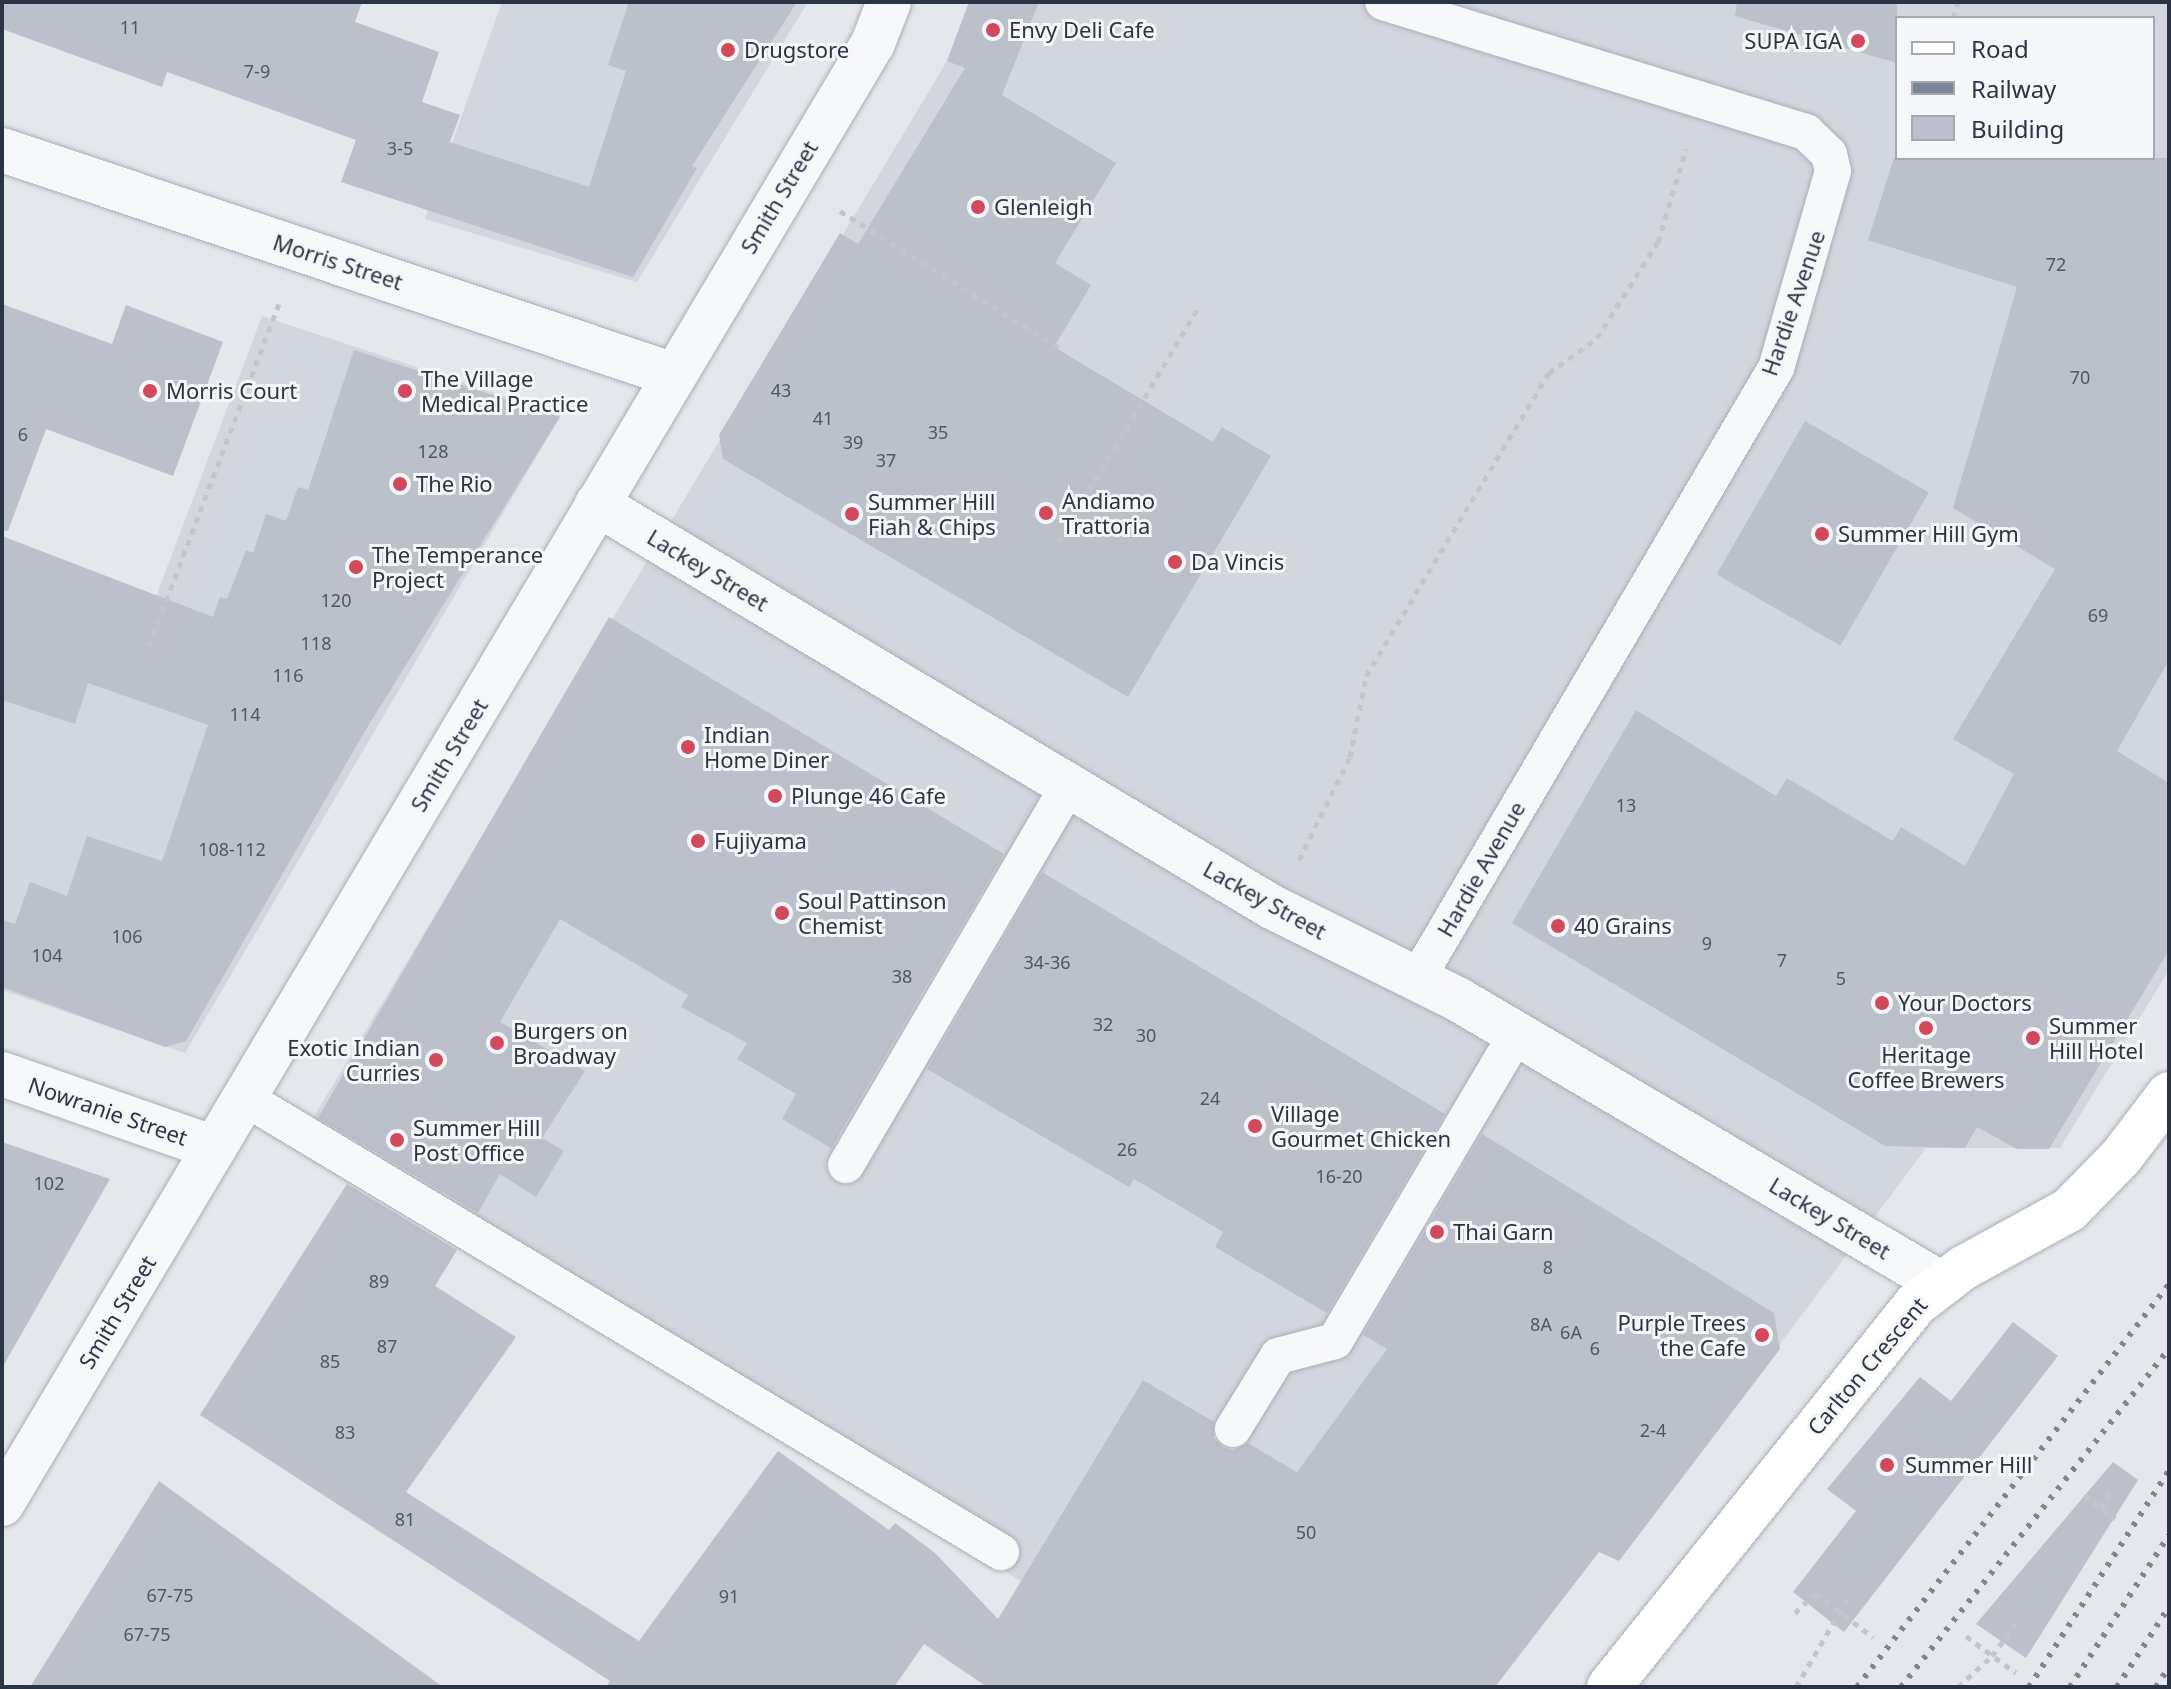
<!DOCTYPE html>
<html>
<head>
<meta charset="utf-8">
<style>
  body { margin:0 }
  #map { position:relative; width:2171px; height:1689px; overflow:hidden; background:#e4e7ec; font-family:"Noto Sans",sans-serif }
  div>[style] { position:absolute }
  .built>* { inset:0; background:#d2d6de }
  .building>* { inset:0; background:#bbc0ca; transform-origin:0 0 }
  .path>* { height:5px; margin-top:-2.5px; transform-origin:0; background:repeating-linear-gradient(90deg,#c2c5cb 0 6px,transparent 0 12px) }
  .roads { filter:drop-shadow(0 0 2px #a9aeb7) drop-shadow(0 0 2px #a9aeb7) }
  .lane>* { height:36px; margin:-18px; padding:0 18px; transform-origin:18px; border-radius:18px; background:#f7f8fa }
  .street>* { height:44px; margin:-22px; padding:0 22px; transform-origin:22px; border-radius:22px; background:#f7f8fa }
  .secondary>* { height:44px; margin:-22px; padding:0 22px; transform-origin:22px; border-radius:22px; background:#fff }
  .rail>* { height:6px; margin-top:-3px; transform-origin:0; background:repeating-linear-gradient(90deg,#7d8696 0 4px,transparent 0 12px) }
  .dots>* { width:22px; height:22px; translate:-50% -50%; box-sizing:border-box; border:4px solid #f4f6f9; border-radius:50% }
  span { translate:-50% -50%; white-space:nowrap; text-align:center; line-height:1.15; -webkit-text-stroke:6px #f4f6f9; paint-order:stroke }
  .number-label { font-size:18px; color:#4f5766 }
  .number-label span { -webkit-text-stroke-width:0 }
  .poi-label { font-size:22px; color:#2b3445 }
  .left { translate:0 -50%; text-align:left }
  .right { translate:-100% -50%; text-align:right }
  .street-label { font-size:22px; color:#2b3445 }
  .frame { position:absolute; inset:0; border:4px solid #2b3445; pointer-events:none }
  .legend { position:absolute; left:1895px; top:16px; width:260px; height:144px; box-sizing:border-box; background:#f4f6f9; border:2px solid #a4a8b1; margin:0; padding:10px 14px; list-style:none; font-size:24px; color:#2b3445 }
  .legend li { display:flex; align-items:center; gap:16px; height:40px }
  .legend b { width:40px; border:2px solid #a4a8b1 }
</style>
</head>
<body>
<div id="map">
  <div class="built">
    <i style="clip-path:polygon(502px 2px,808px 2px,637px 282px,425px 219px)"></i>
    <i style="clip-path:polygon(evenodd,969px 2px,2169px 2px,2169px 970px,2060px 1148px,1926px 1148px,1619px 1561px,1343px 1410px,1297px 1472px,1143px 1381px,1021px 1581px,297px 1145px,947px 61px,969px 2px,1897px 18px,2153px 18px,2153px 158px,1897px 158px,1897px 18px)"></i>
    <i style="clip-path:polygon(262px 316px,561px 415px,185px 1053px,2px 990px,2px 598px,137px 647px)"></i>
  </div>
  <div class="building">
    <i style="clip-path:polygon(2px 2px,362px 2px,355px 22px,439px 52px,422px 102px,460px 115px,450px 142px,589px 187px,626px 71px,608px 65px,629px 2px,797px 2px,692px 166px,697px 168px,633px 277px,341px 182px,356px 140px,167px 72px,162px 87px,2px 29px)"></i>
    <i style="clip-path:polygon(969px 2px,1039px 2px,1002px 95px,1116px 163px,1055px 263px,1091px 285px,1054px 347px,1213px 442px,1222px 427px,1271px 456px,1128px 697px,723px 459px,719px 435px,840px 233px,858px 244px,965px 68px,947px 61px)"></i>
    <i style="clip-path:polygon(1737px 2px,1897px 2px,1897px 63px,1735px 16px)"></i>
    <i style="clip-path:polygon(1894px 158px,2169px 158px,2169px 660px,2117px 751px,2169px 783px,2169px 950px,2049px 1149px,2017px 1149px,1977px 1127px,1965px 1148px,1885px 1146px,1512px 923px,1636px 710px,1776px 796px,1787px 778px,1893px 841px,1901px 827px,1965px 866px,2014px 774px,1953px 739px,2055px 569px,1953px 508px,2017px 287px,1868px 240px)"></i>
    <i style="clip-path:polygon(2px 304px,112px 344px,126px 305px,223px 342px,173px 476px,46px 429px,8px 531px,2px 530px)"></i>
    <i style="clip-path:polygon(354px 350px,560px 417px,365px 731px,186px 1041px,165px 1047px,2px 987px,2px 920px,15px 924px,30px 882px,67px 896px,87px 836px,162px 861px,208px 725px,88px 683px,75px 724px,2px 700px,2px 536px,213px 617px,220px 597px,227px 599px,246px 550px,253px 553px,266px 514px,286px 521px,298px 487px,308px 490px)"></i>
    <i style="left:1805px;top:421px;width:143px;height:177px;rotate:30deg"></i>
    <i style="clip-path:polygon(609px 617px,1004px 854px,831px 1148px,782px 1119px,796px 1094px,737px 1059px,747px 1043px,681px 1007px,688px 995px,560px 919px,500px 1022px,585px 1071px,542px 1138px,564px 1151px,536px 1197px,500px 1174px,478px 1213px,318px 1118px)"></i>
    <i style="clip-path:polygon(1042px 872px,1445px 1114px,1327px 1313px,1215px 1247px,1223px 1232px,1178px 1205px,1134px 1179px,1129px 1187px,927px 1069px)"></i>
    <i style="clip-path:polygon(1482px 1134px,1774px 1313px,1780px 1349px,1619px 1561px,1599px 1552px,1495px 1687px,987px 1687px,924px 1644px,894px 1687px,606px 1687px,610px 1681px,200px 1415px,347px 1184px,457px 1250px,435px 1286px,516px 1337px,406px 1492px,639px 1641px,778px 1451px,889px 1530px,895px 1523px,935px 1553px,998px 1619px,1143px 1380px,1214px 1422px,1214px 1438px,1223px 1447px,1233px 1450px,1248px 1443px,1297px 1472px,1387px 1349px,1363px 1335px)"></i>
    <i style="clip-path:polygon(2px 1142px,110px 1179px,2px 1368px)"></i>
    <i style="clip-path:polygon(2013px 1322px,2058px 1356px,1844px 1632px,1793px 1592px,1856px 1511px,1827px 1489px,1920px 1377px,1951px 1401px)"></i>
    <i style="clip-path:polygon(2113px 1462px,2138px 1480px,2026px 1658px,1976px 1624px)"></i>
    <i style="clip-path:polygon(159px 1481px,443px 1687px,30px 1687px)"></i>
  </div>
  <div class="path">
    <i style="left:1953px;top:18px;width:17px;rotate:-73deg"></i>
    <i style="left:840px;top:211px;width:258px;rotate:32deg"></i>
    <i style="left:1058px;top:542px;width:270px;rotate:-59.1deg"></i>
    <i style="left:149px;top:646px;width:367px;rotate:-69.2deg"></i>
    <i style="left:1299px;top:860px;width:115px;rotate:-63.7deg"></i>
    <i style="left:1350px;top:757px;width:83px;rotate:-78.8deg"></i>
    <i style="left:1366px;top:676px;width:354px;rotate:-58.9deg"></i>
    <i style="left:1549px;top:373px;width:59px;rotate:-36.1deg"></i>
    <i style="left:1597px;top:338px;width:114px;rotate:-57.6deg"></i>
    <i style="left:1658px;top:242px;width:97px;rotate:-73.2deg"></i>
    <i style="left:2084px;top:1495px;width:39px;rotate:37deg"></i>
    <i style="left:2101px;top:1508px;width:22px;rotate:-60deg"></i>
    <i style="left:1795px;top:1613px;width:28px;rotate:-45deg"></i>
    <i style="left:1815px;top:1593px;width:73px;rotate:37.2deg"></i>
    <i style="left:1966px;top:1636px;width:62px;rotate:36.5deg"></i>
    <i style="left:1796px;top:1687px;width:105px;rotate:-59.8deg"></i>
    <i style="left:1958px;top:1687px;width:46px;rotate:-42.4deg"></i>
    <i style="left:1992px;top:1656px;width:42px;rotate:-53.7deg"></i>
  </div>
  <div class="roads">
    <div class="lane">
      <i style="left:1383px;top:2px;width:443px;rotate:17.1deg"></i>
      <i style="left:1806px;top:132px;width:32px;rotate:44deg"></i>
      <i style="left:1829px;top:154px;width:17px;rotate:77deg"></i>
      <i style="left:1833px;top:171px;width:205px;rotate:106.1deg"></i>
      <i style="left:1776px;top:368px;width:709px;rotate:120.44deg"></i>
      <i style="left:245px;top:1098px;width:882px;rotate:30.99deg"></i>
      <i style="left:846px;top:1165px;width:441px;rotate:-59.6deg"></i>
      <i style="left:1233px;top:1429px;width:86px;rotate:-58.3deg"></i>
      <i style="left:1278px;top:1356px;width:59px;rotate:-14.7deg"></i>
      <i style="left:1335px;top:1341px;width:358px;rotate:-59.4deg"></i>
    </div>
    <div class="street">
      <i style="left:2px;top:150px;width:709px;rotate:18.51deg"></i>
      <i style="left:597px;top:504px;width:786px;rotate:30.84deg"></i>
      <i style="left:1272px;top:907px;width:209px;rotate:26.4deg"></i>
      <i style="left:1459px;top:1000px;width:558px;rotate:30.47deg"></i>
      <i style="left:2px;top:1074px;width:225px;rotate:19.2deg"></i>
      <i style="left:2px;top:1504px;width:1701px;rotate:-59.2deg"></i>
      <i style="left:873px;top:43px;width:44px;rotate:-68.7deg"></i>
    </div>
    <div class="secondary">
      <i style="left:1609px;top:1687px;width:491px;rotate:-51.3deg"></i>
      <i style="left:1916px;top:1304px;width:59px;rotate:-37.5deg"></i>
      <i style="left:1963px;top:1268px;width:121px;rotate:-28.7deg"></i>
      <i style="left:2069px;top:1210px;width:74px;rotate:-45.5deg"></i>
      <i style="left:2121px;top:1157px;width:79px;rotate:-52.7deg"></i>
    </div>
  </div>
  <div class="rail">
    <i style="left:1857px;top:1687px;width:510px;rotate:-52.25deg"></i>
    <i style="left:1901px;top:1687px;width:431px;rotate:-51.6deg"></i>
    <i style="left:2029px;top:1687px;width:257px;rotate:-57.1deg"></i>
    <i style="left:2070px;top:1687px;width:181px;rotate:-56.9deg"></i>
    <i style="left:2117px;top:1687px;width:95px;rotate:-57deg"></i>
    <i style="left:2156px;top:1687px;width:24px;rotate:-57deg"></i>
  </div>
  <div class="dots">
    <i style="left:993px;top:30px;background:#d1495b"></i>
    <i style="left:1858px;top:41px;background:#d1495b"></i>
    <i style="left:728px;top:50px;background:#d1495b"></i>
    <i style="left:978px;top:207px;background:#d1495b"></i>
    <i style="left:150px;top:391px;background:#d1495b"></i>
    <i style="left:405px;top:391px;background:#d1495b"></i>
    <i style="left:400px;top:484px;background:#d1495b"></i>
    <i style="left:1046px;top:513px;background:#d1495b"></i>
    <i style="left:852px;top:514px;background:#d1495b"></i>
    <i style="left:1822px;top:534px;background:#d1495b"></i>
    <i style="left:1175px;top:562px;background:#d1495b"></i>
    <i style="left:356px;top:567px;background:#d1495b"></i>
    <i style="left:688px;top:747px;background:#d1495b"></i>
    <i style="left:775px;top:796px;background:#d1495b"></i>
    <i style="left:698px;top:841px;background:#d1495b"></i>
    <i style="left:782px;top:913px;background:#d1495b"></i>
    <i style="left:1558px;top:926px;background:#d1495b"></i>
    <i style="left:1882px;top:1003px;background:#d1495b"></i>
    <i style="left:1926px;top:1028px;background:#d1495b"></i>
    <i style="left:2033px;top:1038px;background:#d1495b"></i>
    <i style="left:497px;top:1043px;background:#d1495b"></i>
    <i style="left:436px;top:1060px;background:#d1495b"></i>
    <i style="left:1255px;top:1126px;background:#d1495b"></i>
    <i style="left:397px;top:1140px;background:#d1495b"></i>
    <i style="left:1437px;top:1232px;background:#d1495b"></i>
    <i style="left:1762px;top:1335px;background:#d1495b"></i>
    <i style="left:1887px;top:1465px;background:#d1495b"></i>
  </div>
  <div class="number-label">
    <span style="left:130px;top:27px">11</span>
    <span style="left:257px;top:71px">7-9</span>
    <span style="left:400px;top:148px">3-5</span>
    <span style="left:2056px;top:264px">72</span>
    <span style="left:2080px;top:377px">70</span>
    <span style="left:781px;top:390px">43</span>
    <span style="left:823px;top:418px">41</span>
    <span style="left:938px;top:432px">35</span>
    <span style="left:23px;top:434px">6</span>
    <span style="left:853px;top:442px">39</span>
    <span style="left:433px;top:451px">128</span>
    <span style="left:886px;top:460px">37</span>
    <span style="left:336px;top:600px">120</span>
    <span style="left:2098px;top:615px">69</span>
    <span style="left:316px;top:643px">118</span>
    <span style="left:288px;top:675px">116</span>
    <span style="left:245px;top:714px">114</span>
    <span style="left:1626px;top:805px">13</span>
    <span style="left:232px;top:849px">108-112</span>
    <span style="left:127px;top:936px">106</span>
    <span style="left:1707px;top:943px">9</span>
    <span style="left:47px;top:955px">104</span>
    <span style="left:1782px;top:960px">7</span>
    <span style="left:1047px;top:962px">34-36</span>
    <span style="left:902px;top:976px">38</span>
    <span style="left:1841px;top:978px">5</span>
    <span style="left:1103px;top:1024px">32</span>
    <span style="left:1146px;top:1035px">30</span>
    <span style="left:1210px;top:1098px">24</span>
    <span style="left:1127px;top:1149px">26</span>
    <span style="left:1339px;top:1176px">16-20</span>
    <span style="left:49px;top:1183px">102</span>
    <span style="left:1548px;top:1267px">8</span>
    <span style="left:379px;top:1281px">89</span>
    <span style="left:1541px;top:1324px">8A</span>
    <span style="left:1571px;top:1332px">6A</span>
    <span style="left:387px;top:1346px">87</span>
    <span style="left:1595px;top:1348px">6</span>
    <span style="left:330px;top:1361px">85</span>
    <span style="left:1653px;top:1430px">2-4</span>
    <span style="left:345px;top:1432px">83</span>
    <span style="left:405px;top:1519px">81</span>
    <span style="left:1306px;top:1532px">50</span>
    <span style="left:170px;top:1595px">67-75</span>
    <span style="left:729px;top:1596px">91</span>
    <span style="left:147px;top:1634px">67-75</span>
  </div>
  <div class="poi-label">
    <span class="left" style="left:1009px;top:30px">Envy Deli Cafe</span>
    <span class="right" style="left:1842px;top:41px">SUPA IGA</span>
    <span class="left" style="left:744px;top:50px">Drugstore</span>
    <span class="left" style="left:994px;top:207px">Glenleigh</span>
    <span class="left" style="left:421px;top:391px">The Village<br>Medical Practice</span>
    <span class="left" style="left:166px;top:391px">Morris Court</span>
    <span class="left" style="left:416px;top:484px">The Rio</span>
    <span class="left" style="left:1062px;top:513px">Andiamo<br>Trattoria</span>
    <span class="left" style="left:868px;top:514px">Summer Hill<br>Fiah &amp; Chips</span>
    <span class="left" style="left:1838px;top:534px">Summer Hill Gym</span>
    <span class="left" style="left:372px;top:567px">The Temperance<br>Project</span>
    <span class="left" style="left:1191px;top:562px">Da Vincis</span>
    <span class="left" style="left:704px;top:747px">Indian<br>Home Diner</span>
    <span class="left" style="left:791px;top:796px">Plunge 46 Cafe</span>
    <span class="left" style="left:714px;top:841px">Fujiyama</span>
    <span class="left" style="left:798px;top:913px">Soul Pattinson<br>Chemist</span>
    <span class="left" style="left:1574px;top:926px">40 Grains</span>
    <span class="left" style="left:1898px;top:1003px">Your Doctors</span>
    <span class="left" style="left:2049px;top:1038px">Summer<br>Hill Hotel</span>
    <span class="left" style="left:513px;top:1043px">Burgers on<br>Broadway</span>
    <span class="right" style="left:420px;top:1060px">Exotic Indian<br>Curries</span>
    <span style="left:1926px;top:1067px">Heritage<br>Coffee Brewers</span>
    <span class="left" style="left:1271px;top:1126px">Village<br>Gourmet Chicken</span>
    <span class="left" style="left:413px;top:1140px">Summer Hill<br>Post Office</span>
    <span class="left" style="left:1453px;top:1232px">Thai Garn</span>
    <span class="right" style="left:1746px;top:1335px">Purple Trees<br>the Cafe</span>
    <span class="left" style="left:1905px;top:1465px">Summer Hill</span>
  </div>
  <div class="street-label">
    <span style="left:779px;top:197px;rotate:-59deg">Smith Street</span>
    <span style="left:338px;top:262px;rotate:18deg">Morris Street</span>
    <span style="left:1793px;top:303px;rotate:-71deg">Hardie Avenue</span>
    <span style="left:708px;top:570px;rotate:31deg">Lackey Street</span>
    <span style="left:449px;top:755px;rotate:-59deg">Smith Street</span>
    <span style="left:1481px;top:869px;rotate:-60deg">Hardie Avenue</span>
    <span style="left:1265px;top:900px;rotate:29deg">Lackey Street</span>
    <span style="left:108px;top:1111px;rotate:19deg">Nowranie Street</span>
    <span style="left:1830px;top:1218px;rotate:31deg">Lackey Street</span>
    <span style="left:117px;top:1312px;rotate:-59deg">Smith Street</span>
    <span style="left:1867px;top:1366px;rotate:-50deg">Carlton Crescent</span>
  </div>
  <div class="frame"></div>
  <ul class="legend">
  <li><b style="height:10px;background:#fff"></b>Road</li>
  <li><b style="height:10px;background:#7d8696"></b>Railway</li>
  <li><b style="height:22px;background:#bbc0ca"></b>Building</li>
  </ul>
</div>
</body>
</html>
